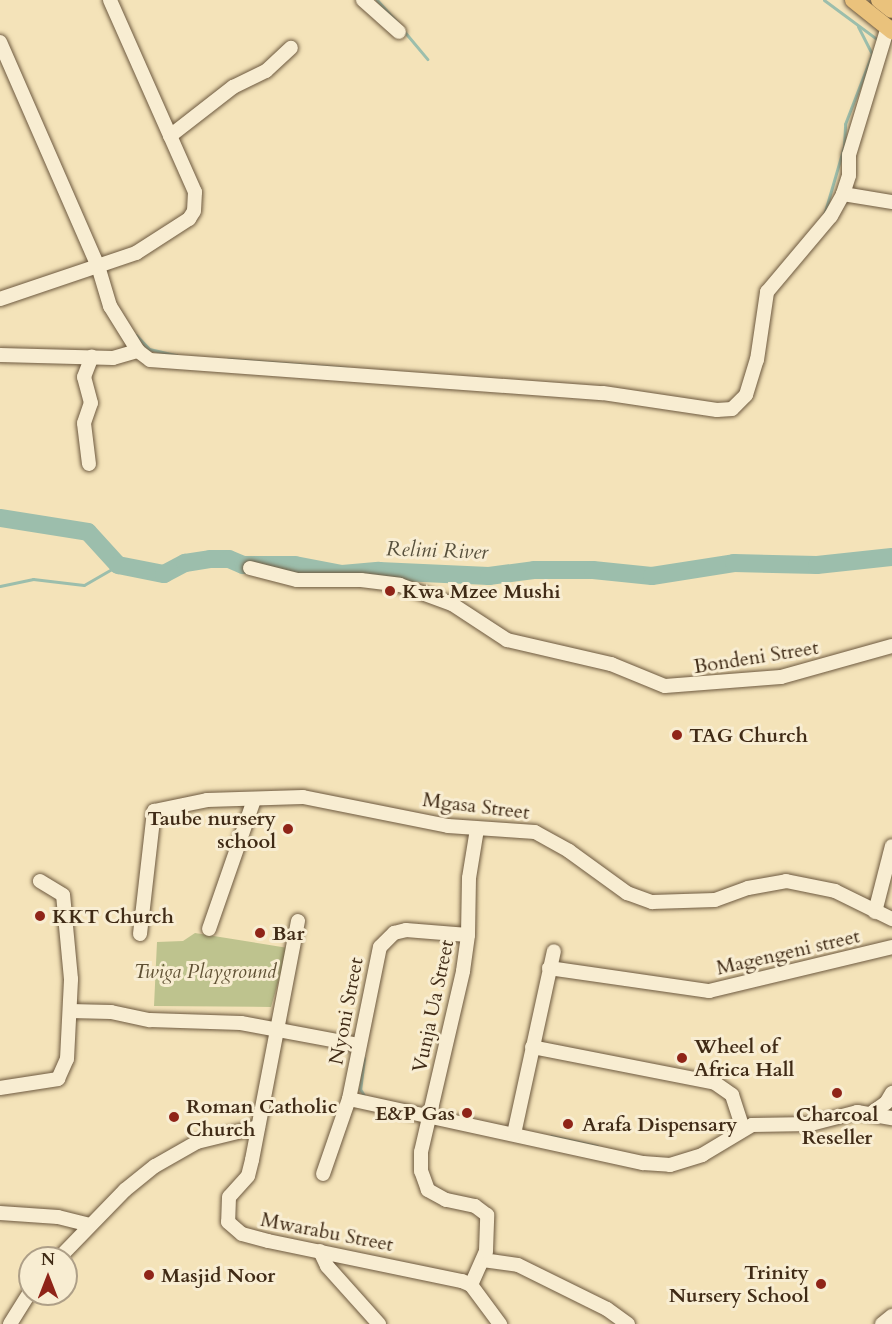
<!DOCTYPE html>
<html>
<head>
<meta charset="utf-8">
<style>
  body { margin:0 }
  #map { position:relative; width:892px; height:1324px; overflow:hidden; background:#f4e3b9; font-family:Cardo,serif }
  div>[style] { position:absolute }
  .green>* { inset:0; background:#bec38e }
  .stream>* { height:3px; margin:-1.5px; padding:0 1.5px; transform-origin:1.5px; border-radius:1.5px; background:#9cbeac }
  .river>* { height:18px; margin:-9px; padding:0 9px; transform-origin:9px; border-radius:9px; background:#9cbeac }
  .roads { filter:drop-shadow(0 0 2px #6d593f) drop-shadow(0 0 2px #6d593f) }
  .minor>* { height:14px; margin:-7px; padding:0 7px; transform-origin:7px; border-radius:7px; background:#f8edd2 }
  .major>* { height:16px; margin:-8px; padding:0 8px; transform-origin:8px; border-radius:8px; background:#eac27c }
  .dots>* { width:16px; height:16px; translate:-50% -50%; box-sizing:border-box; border:3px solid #f8edd2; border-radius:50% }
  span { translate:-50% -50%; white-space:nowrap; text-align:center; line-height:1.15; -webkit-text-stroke:6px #f8edd2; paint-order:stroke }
  .poi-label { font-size:20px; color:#402b16; font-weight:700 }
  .left { translate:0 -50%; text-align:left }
  .right { translate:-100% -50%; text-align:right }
  .street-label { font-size:20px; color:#402b16 }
  .park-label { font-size:20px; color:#605134; font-style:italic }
  .water-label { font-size:21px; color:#57503c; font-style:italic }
  .north { position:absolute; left:18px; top:1246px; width:60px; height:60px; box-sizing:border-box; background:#f8edd2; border:2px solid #ae9f87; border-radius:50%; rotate:0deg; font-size:16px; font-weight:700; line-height:24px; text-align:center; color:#402b16 }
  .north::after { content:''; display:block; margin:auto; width:21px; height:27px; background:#8f2418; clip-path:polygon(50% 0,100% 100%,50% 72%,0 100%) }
</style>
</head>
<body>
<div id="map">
  <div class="green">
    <i style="clip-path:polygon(195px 933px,288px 948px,271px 1007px,154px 1006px,157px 942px,183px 941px)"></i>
  </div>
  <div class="stream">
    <i style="left:377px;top:0;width:31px;rotate:48deg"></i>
    <i style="left:824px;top:0;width:67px;rotate:36.5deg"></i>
    <i style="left:403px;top:30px;width:38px;rotate:50deg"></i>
    <i style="left:824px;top:215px;width:72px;rotate:-73.8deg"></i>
    <i style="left:844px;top:146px;width:22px;rotate:-87deg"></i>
    <i style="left:845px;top:124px;width:75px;rotate:-68.9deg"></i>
    <i style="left:872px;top:54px;width:31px;rotate:-117deg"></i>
    <i style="left:136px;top:335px;width:19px;rotate:47deg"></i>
    <i style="left:149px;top:349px;width:28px;rotate:13deg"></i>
    <i style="left:228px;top:359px;width:119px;rotate:4.3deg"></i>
    <i style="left:0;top:586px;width:34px;rotate:-12deg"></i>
    <i style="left:33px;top:579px;width:51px;rotate:6.7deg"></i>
    <i style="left:84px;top:585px;width:39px;rotate:-30deg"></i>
    <i style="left:364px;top:1058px;width:31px;rotate:97deg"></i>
    <i style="left:360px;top:1089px;width:9px;rotate:58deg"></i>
    <i style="left:551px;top:1136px;width:47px;rotate:12.3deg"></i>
  </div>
  <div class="river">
    <i style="left:0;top:518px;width:89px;rotate:9deg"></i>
    <i style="left:88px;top:532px;width:45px;rotate:47.7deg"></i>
    <i style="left:118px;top:565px;width:47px;rotate:11.1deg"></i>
    <i style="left:164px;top:574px;width:24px;rotate:-28deg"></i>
    <i style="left:185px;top:563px;width:25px;rotate:-9deg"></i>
    <i style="left:210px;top:559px;width:19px"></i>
    <i style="left:229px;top:559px;width:15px;rotate:23deg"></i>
    <i style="left:243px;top:565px;width:52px"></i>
    <i style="left:295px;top:565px;width:48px;rotate:10.8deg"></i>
    <i style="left:342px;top:574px;width:37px;rotate:-5deg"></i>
    <i style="left:379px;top:571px;width:110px;rotate:2.6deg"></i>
    <i style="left:489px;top:576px;width:45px;rotate:-7.6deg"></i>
    <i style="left:534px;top:570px;width:59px"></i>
    <i style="left:593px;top:570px;width:59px;rotate:5.8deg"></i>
    <i style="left:652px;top:576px;width:83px;rotate:-9deg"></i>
    <i style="left:734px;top:563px;width:83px;rotate:1.4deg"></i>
    <i style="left:817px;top:565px;width:75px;rotate:-6.1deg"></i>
  </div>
  <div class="roads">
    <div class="minor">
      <i style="left:363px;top:0;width:48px;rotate:41.6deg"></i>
      <i style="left:0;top:42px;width:244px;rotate:66.4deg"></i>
      <i style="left:98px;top:266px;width:42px;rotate:73.3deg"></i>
      <i style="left:110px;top:306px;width:53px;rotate:58.1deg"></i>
      <i style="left:138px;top:351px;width:15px;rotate:37deg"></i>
      <i style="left:150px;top:360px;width:454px;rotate:4.2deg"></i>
      <i style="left:603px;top:393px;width:115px;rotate:8.5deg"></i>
      <i style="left:717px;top:410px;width:15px;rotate:-4deg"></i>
      <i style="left:732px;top:409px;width:20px;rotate:-45deg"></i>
      <i style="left:746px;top:395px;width:37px;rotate:-73deg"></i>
      <i style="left:757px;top:360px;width:69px;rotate:-81.6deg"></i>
      <i style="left:767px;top:292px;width:99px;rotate:-49.9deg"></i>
      <i style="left:831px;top:216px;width:25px;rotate:-61deg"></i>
      <i style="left:843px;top:194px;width:20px;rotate:-72deg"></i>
      <i style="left:849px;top:175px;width:20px;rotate:-90deg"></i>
      <i style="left:849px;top:155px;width:134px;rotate:-73.1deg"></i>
      <i style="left:170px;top:136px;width:80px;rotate:-37.9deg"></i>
      <i style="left:233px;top:87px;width:37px;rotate:-26deg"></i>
      <i style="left:266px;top:71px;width:34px;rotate:-43deg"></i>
      <i style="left:843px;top:194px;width:50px;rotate:9.3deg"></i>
      <i style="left:0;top:299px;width:144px;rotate:-18.7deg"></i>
      <i style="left:136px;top:253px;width:63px;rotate:-32.7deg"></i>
      <i style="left:189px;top:219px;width:9px;rotate:-58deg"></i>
      <i style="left:194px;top:211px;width:19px;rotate:-87deg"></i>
      <i style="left:195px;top:192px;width:210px;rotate:-113.9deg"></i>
      <i style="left:0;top:355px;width:113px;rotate:1.5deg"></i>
      <i style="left:113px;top:358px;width:26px;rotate:-16deg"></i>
      <i style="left:89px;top:464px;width:41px;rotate:-97deg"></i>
      <i style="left:84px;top:423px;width:21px;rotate:-71deg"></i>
      <i style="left:91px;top:403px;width:27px;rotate:-105deg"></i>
      <i style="left:84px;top:377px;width:22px;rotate:-69deg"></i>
      <i style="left:250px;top:568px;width:49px;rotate:14.3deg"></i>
      <i style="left:297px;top:580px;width:64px"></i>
      <i style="left:361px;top:580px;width:39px;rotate:7deg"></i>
      <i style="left:400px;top:585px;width:55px;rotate:20.1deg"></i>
      <i style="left:452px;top:604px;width:66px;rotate:33.2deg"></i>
      <i style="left:507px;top:640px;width:107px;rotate:13deg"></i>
      <i style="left:611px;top:664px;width:58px;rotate:22.2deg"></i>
      <i style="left:665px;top:686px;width:116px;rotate:-4.4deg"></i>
      <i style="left:781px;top:677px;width:115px;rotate:-15.6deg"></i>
      <i style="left:875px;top:912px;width:68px;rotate:-75.6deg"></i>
      <i style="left:298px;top:921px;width:243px;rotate:100.9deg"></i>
      <i style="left:252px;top:1160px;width:16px;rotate:104deg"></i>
      <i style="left:248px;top:1176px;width:28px;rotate:132deg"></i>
      <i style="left:229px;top:1197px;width:25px;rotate:92deg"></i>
      <i style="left:228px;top:1222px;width:18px;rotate:41deg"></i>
      <i style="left:242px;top:1234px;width:27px;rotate:15deg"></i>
      <i style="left:268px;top:1241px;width:198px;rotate:11.7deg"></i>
      <i style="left:462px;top:1281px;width:10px;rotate:24deg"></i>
      <i style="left:471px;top:1285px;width:49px;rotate:53.4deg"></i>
      <i style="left:209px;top:929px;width:137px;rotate:-70.8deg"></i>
      <i style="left:140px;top:934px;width:124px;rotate:-83.5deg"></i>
      <i style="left:154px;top:811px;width:54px;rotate:-11.7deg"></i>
      <i style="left:207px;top:800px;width:96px;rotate:-1.8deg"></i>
      <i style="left:303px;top:797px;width:148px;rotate:11.3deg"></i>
      <i style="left:448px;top:826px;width:87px;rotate:3.9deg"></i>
      <i style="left:535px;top:832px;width:39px;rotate:29deg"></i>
      <i style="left:569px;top:851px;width:72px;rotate:35.9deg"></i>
      <i style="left:627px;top:893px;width:27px;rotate:20deg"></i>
      <i style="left:652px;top:902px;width:63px;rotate:-1.8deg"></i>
      <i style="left:715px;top:900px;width:35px;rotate:-20deg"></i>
      <i style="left:748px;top:888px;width:39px;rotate:-10deg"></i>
      <i style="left:786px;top:881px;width:50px;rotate:11.5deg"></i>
      <i style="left:835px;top:891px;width:64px;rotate:26.2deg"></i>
      <i style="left:549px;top:968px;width:162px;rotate:8.2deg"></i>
      <i style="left:709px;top:991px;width:188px;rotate:-13.5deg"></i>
      <i style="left:70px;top:1011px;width:41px;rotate:1.4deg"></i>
      <i style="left:111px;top:1012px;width:40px;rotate:12deg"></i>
      <i style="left:150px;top:1020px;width:91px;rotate:1.9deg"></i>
      <i style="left:241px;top:1023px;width:119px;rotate:10.6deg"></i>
      <i style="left:532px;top:1047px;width:187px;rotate:11.1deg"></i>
      <i style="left:715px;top:1083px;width:21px;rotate:35deg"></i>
      <i style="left:732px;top:1095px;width:35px;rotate:72deg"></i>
      <i style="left:0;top:1088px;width:59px;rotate:-8.8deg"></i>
      <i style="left:58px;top:1079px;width:22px;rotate:-66deg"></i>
      <i style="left:67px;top:1059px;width:80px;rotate:-87.1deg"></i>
      <i style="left:71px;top:979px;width:84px;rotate:-95.4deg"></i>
      <i style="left:63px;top:895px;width:27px;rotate:-149deg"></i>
      <i style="left:349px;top:1099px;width:301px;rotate:12.3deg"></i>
      <i style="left:643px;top:1163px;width:27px;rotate:4deg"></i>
      <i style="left:670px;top:1165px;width:34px;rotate:-17deg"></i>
      <i style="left:702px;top:1155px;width:58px;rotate:-31deg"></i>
      <i style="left:752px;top:1125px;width:59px;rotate:-1deg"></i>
      <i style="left:811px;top:1124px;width:48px;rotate:-14.6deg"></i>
      <i style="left:857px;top:1112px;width:36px;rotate:10deg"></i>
      <i style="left:873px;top:1112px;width:16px;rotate:-35deg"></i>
      <i style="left:886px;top:1103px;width:12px;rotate:-59deg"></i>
      <i style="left:514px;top:1134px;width:187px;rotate:-77.7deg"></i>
      <i style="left:323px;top:1174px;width:79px;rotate:-70.9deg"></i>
      <i style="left:349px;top:1099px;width:155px;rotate:-78.5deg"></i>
      <i style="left:380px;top:947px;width:20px;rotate:-45deg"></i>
      <i style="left:394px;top:933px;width:12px;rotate:-14deg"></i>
      <i style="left:406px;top:930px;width:62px;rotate:4.6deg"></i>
      <i style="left:0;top:1213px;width:58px;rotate:3.9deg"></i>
      <i style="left:58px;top:1217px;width:32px;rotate:14deg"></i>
      <i style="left:320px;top:1251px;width:17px;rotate:65deg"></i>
      <i style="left:327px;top:1266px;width:78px;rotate:48.1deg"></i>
      <i style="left:59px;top:1258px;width:95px;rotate:-45.9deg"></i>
      <i style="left:125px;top:1190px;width:38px;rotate:-39deg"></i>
      <i style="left:155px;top:1166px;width:48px;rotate:-29.7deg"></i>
      <i style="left:197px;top:1142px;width:63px;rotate:-13.8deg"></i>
      <i style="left:483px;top:1260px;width:35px;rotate:8deg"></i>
      <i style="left:518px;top:1265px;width:99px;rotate:26.3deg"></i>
      <i style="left:607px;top:1309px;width:26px;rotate:36deg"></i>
      <i style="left:471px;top:1285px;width:37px;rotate:-66deg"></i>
      <i style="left:486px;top:1251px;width:36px;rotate:-88deg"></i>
      <i style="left:487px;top:1215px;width:15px;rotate:-143deg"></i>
      <i style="left:475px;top:1206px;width:30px;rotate:-168deg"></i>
      <i style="left:446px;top:1200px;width:21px;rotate:-151deg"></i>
      <i style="left:428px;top:1190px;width:20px;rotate:-110deg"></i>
      <i style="left:421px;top:1171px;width:19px;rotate:-90deg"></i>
      <i style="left:421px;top:1152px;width:186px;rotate:-76.9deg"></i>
      <i style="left:463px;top:971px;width:36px;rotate:-82deg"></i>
      <i style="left:468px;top:935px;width:57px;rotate:-89deg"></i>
      <i style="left:469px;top:878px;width:50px;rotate:-80.7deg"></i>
      <i style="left:10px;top:1324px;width:38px;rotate:-58deg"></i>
      <i style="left:882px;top:1324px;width:13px;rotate:-39deg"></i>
    </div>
    <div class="major">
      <i style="left:853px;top:0;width:50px;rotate:38.5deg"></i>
      <i style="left:879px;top:0;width:16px;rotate:38deg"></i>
    </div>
  </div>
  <div class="dots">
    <i style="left:390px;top:591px;background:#8f2418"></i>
    <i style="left:677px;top:735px;background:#8f2418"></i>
    <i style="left:288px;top:829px;background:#8f2418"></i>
    <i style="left:40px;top:916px;background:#8f2418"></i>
    <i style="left:260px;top:933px;background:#8f2418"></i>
    <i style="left:682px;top:1058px;background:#8f2418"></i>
    <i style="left:837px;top:1093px;background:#8f2418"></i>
    <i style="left:467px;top:1113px;background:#8f2418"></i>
    <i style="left:174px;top:1117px;background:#8f2418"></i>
    <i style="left:568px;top:1124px;background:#8f2418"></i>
    <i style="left:149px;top:1275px;background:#8f2418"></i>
    <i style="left:821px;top:1284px;background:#8f2418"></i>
  </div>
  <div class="poi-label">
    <span class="left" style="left:402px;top:591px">Kwa Mzee Mushi</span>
    <span class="left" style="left:689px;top:735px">TAG Church</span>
    <span class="right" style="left:276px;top:830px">Taube nursery<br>school</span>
    <span class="left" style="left:52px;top:916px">KKT Church</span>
    <span class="left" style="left:272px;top:933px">Bar</span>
    <span class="left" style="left:694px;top:1058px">Wheel of<br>Africa Hall</span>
    <span class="left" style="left:186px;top:1118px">Roman Catholic<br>Church</span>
    <span class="right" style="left:455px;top:1113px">E&amp;P Gas</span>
    <span style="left:837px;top:1126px">Charcoal<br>Reseller</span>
    <span class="left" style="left:582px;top:1124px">Arafa Dispensary</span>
    <span class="right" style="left:809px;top:1284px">Trinity<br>Nursery School</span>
    <span class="left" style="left:161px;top:1275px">Masjid Noor</span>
  </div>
  <div class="street-label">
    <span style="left:756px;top:657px;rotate:-9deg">Bondeni Street</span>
    <span style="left:476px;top:806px;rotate:7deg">Mgasa Street</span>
    <span style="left:788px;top:952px;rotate:-13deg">Magengeni street</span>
    <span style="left:433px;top:1006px;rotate:-78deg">Vunja Ua Street</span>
    <span style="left:346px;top:1011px;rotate:-79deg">Nyoni Street</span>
    <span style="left:327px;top:1232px;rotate:11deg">Mwarabu Street</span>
  </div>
  <div class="park-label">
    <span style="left:205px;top:971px">Twiga Playground</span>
  </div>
  <div class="water-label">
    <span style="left:437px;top:551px;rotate:2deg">Relini River</span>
  </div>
  <div class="north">N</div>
</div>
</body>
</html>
